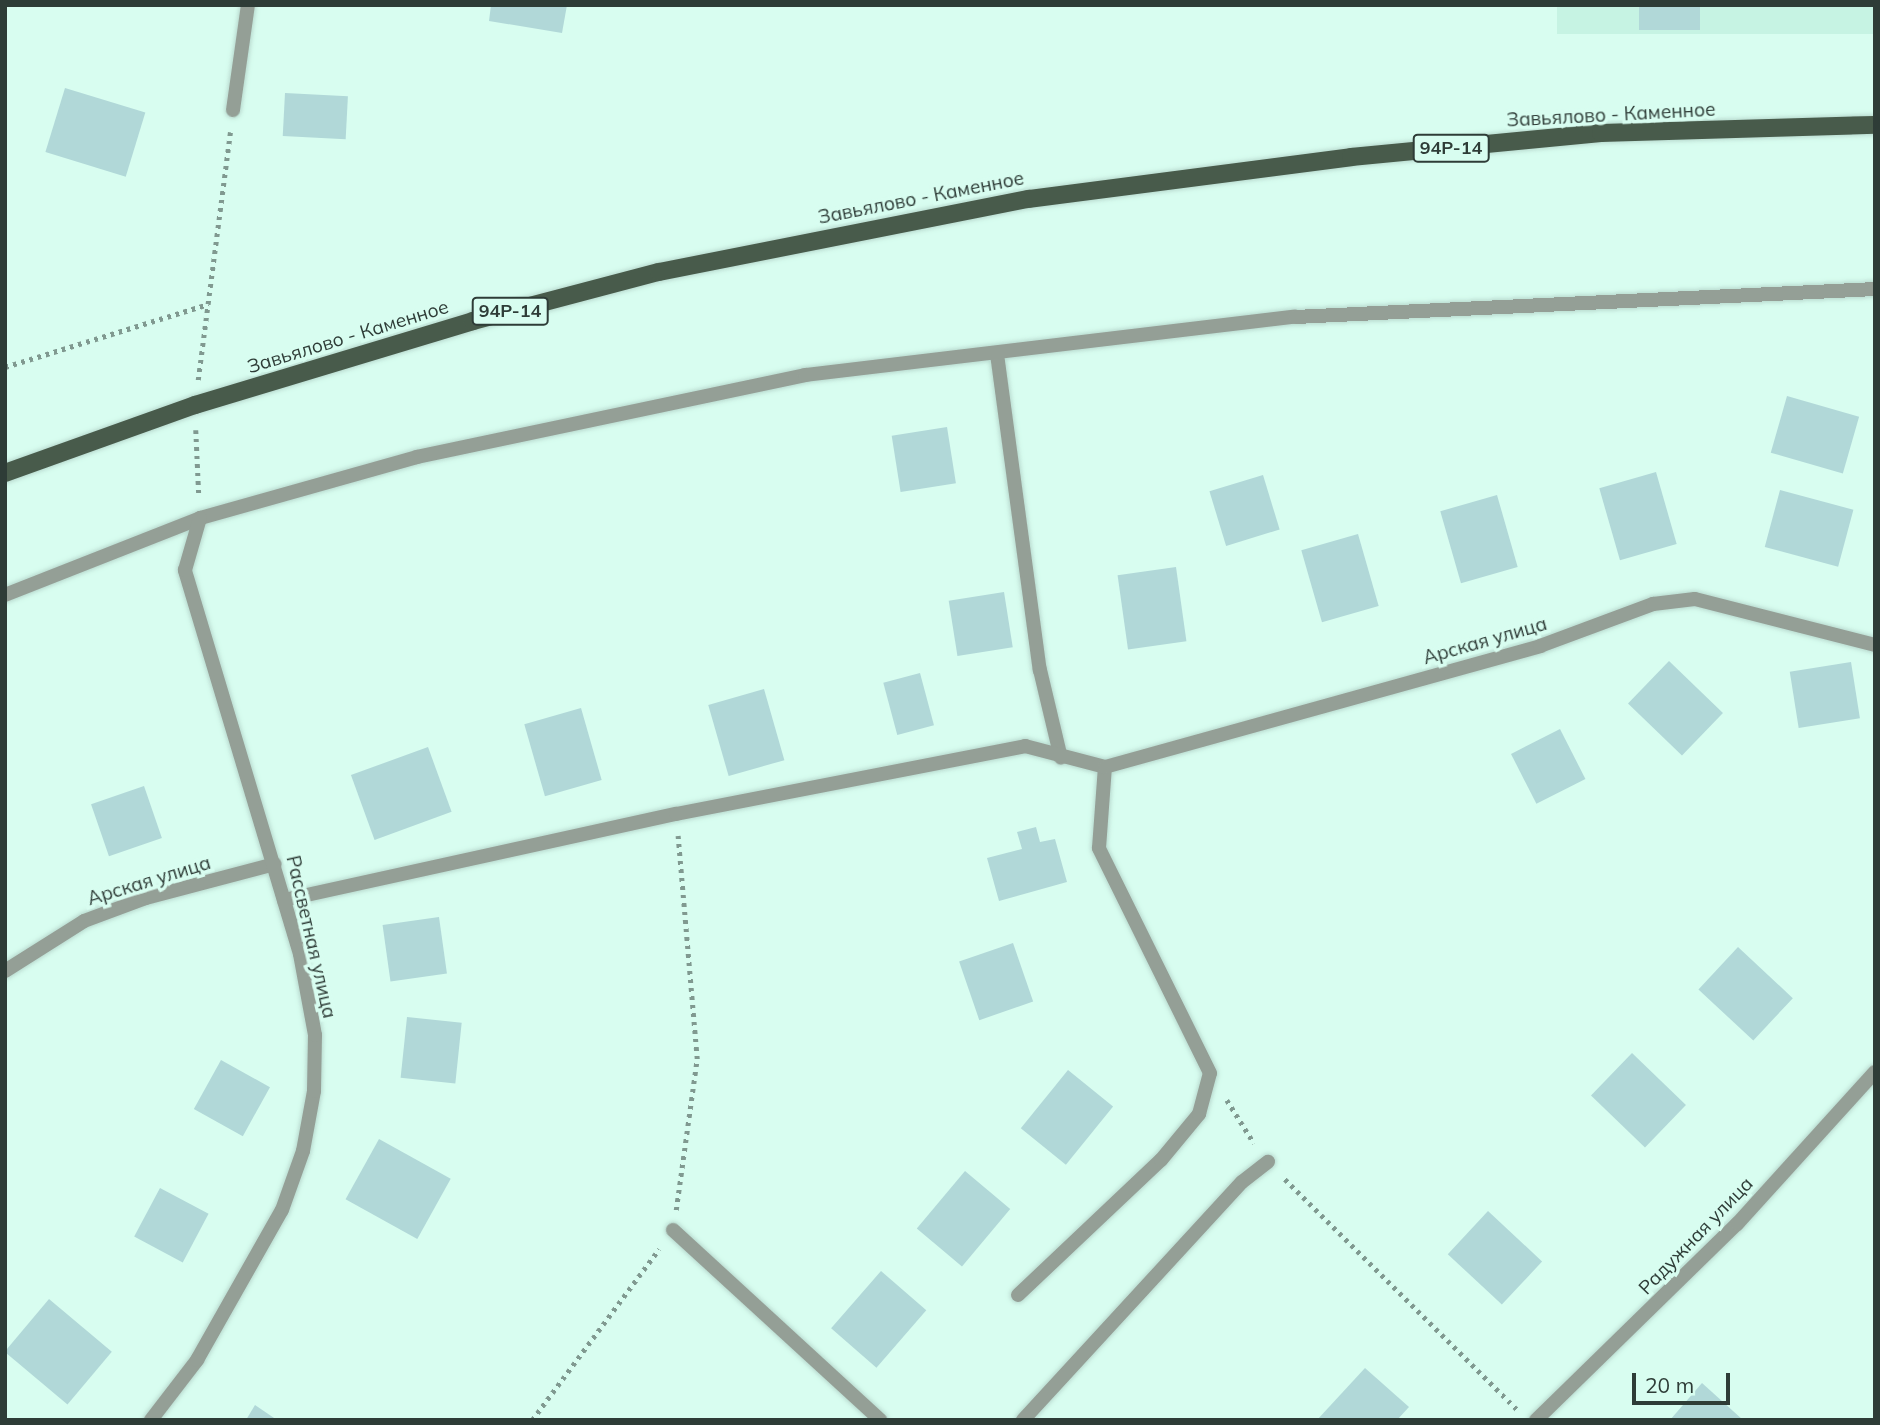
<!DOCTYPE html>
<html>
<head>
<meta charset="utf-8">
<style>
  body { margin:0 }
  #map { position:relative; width:1880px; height:1425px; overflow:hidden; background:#d8fdf0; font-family:Mulish,sans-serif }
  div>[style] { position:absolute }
  .built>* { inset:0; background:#c6f3e3; transform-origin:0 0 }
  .building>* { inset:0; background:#b1d8d8; transform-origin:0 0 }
  .path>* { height:4.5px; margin-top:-2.25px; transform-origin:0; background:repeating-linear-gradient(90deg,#809990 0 3.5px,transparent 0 8.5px) }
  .roads { filter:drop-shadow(0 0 2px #b9dacf) drop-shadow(0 0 2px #b9dacf) }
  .lane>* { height:14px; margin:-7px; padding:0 7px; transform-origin:7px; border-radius:7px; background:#949f96 }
  .street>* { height:14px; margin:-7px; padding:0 7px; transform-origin:7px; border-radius:7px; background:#949f96 }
  .primary>* { height:18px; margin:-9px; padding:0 9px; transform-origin:9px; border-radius:9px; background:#485b4b }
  span { translate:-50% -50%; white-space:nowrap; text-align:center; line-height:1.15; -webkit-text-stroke:7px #d8fdf0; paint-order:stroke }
  .shield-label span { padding:2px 5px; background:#d8fdf0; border:2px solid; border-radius:5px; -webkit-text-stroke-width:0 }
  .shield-label { font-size:18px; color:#2e3c37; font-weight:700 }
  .street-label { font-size:19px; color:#2e3c37 }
  .frame { position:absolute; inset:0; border:7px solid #2e3c37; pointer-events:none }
  .scale { position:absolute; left:1632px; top:1373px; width:98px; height:32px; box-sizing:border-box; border:4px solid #2e3c37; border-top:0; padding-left:9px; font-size:21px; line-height:24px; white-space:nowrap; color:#2e3c37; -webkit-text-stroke:5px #d8fdf0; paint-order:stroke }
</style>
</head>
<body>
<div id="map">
  <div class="built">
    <i style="left:1557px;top:5px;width:318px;height:29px"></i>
  </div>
  <div class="building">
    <i style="clip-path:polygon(491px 5px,567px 5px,562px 33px,489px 21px)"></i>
    <i style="left:1639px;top:5px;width:61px;height:25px"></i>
    <i style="left:65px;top:88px;width:84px;height:67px;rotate:17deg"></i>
    <i style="left:285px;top:93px;width:63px;height:43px;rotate:3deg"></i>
    <i style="left:1787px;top:396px;width:75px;height:59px;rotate:16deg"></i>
    <i style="left:947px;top:427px;width:57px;height:56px;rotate:81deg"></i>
    <i style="left:1656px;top:472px;width:75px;height:59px;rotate:74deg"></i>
    <i style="left:1263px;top:475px;width:57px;height:56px;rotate:73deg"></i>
    <i style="left:1780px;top:490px;width:76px;height:59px;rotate:15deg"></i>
    <i style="left:1497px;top:495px;width:75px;height:59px;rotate:74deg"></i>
    <i style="left:1358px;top:534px;width:75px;height:59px;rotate:74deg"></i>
    <i style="left:1176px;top:567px;width:75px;height:59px;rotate:82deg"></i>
    <i style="left:1004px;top:592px;width:56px;height:56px;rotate:81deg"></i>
    <i style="left:1669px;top:661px;width:75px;height:59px;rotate:44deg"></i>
    <i style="left:1851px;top:662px;width:57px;height:62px;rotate:81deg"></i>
    <i style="left:920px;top:673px;width:54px;height:38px;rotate:75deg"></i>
    <i style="left:764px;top:689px;width:74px;height:58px;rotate:74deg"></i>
    <i style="left:581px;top:708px;width:75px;height:59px;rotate:74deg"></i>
    <i style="left:1560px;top:729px;width:56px;height:55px;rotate:63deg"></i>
    <i style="left:428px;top:747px;width:69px;height:82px;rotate:70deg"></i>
    <i style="left:144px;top:786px;width:55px;height:56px;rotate:71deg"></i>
    <i style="clip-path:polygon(1036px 827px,1040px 842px,1055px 839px,1067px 882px,999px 901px,987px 858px,1022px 849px,1017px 832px)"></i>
    <i style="left:439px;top:917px;width:57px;height:57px;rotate:82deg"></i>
    <i style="left:1013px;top:943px;width:62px;height:57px;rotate:71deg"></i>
    <i style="left:1738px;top:947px;width:75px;height:58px;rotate:43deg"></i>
    <i style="left:407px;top:1017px;width:55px;height:61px;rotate:6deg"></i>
    <i style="left:1632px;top:1053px;width:75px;height:59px;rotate:44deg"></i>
    <i style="left:221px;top:1060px;width:56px;height:56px;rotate:29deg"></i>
    <i style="left:1068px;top:1070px;width:58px;height:75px;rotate:39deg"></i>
    <i style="left:379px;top:1139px;width:82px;height:69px;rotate:29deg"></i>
    <i style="left:965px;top:1171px;width:59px;height:75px;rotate:40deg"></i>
    <i style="left:160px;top:1188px;width:55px;height:55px;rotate:28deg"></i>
    <i style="left:1488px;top:1211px;width:74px;height:59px;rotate:43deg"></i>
    <i style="left:881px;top:1271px;width:60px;height:76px;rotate:41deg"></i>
    <i style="left:49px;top:1299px;width:82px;height:69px;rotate:40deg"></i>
    <i style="clip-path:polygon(1365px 1368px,1409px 1407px,1397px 1420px,1317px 1420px)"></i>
    <i style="clip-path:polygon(1702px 1383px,1743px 1420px,1670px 1420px)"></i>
    <i style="clip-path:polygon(255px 1405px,277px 1420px,246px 1420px)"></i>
  </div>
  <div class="path">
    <i style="left:5px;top:367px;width:213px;rotate:-17.2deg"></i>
    <i style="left:198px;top:380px;width:250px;rotate:-82.6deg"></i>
    <i style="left:196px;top:430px;width:65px;rotate:87.4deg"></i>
    <i style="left:1227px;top:1100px;width:51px;rotate:57.9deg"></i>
    <i style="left:1285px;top:1179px;width:327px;rotate:44.8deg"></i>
    <i style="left:676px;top:1210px;width:152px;rotate:-82.1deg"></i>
    <i style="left:697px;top:1059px;width:224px;rotate:-94.9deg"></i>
    <i style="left:532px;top:1420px;width:213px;rotate:-53.4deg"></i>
  </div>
  <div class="roads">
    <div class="lane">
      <i style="left:997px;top:354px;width:319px;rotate:82.3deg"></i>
      <i style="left:1040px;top:670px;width:90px;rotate:76.6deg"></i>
      <i style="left:5px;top:595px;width:210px;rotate:-21.5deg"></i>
      <i style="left:200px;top:518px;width:225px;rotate:-15.7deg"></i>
      <i style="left:417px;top:457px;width:397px;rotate:-11.9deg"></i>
      <i style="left:805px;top:375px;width:493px;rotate:-6.8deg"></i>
      <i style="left:1295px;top:317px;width:581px;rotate:-2.76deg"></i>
      <i style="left:673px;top:1230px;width:281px;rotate:42.5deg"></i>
      <i style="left:1018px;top:1295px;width:197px;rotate:-43.4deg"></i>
      <i style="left:1161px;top:1160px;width:60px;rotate:-50.4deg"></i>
      <i style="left:1199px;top:1114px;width:42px;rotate:-75deg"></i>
      <i style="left:1210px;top:1073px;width:251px;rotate:-116.3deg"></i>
      <i style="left:1099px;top:848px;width:81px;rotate:-85.8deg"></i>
      <i style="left:1023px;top:1420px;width:323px;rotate:-47.4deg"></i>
      <i style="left:1242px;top:1182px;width:33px;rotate:-38deg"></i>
    </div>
    <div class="street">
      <i style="left:233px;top:110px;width:106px;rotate:-81.9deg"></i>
      <i style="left:284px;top:900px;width:401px;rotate:-12.4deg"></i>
      <i style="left:676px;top:814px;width:356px;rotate:-11deg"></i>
      <i style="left:1025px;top:746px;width:83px;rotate:14.7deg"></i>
      <i style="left:1105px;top:767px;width:452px;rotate:-15.5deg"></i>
      <i style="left:1540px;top:646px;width:121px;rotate:-20.4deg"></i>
      <i style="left:1653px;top:604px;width:42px;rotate:-6.8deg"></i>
      <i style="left:1695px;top:599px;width:186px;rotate:14.3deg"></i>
      <i style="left:5px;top:971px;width:93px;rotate:-32.3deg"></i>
      <i style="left:84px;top:921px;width:66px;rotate:-20.4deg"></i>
      <i style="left:146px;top:898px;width:133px;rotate:-14.8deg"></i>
      <i style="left:151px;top:1420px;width:76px;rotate:-52.5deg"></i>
      <i style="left:197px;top:1360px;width:172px;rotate:-60.5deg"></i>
      <i style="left:282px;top:1210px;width:63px;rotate:-70.4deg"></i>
      <i style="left:303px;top:1151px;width:61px;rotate:-79.6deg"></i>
      <i style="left:314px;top:1091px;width:56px;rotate:-89deg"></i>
      <i style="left:315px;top:1035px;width:82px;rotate:-100.5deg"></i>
      <i style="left:300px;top:954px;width:401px;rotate:-106.7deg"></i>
      <i style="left:185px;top:570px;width:54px;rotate:-73.9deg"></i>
      <i style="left:1536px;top:1420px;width:281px;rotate:-44.3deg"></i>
      <i style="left:1737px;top:1224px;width:205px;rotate:-47.8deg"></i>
    </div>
    <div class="primary">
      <i style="left:5px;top:473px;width:202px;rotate:-19.7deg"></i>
      <i style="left:195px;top:405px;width:290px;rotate:-16.8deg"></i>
      <i style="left:473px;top:321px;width:192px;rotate:-14.8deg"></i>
      <i style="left:659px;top:272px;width:377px;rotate:-11.2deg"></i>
      <i style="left:1029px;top:199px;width:325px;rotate:-7.4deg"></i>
      <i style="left:1351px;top:157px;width:251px;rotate:-5.5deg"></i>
      <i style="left:1601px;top:133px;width:274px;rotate:-1.7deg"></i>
    </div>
  </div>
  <div class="shield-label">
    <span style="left:1451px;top:148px">94Р-14</span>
    <span style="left:510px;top:311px">94Р-14</span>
  </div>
  <div class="street-label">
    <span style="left:1611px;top:115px;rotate:-3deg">Завьялово - Каменное</span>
    <span style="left:921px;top:198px;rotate:-11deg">Завьялово - Каменное</span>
    <span style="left:348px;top:337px;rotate:-17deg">Завьялово - Каменное</span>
    <span style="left:1485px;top:641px;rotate:-16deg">Арская улица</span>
    <span style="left:149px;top:881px;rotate:-17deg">Арская улица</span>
    <span style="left:311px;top:937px;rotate:77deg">Рассветная улица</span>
    <span style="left:1696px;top:1236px;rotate:-46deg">Радужная улица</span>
  </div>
  <div class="frame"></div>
  <div class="scale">20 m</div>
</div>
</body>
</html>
